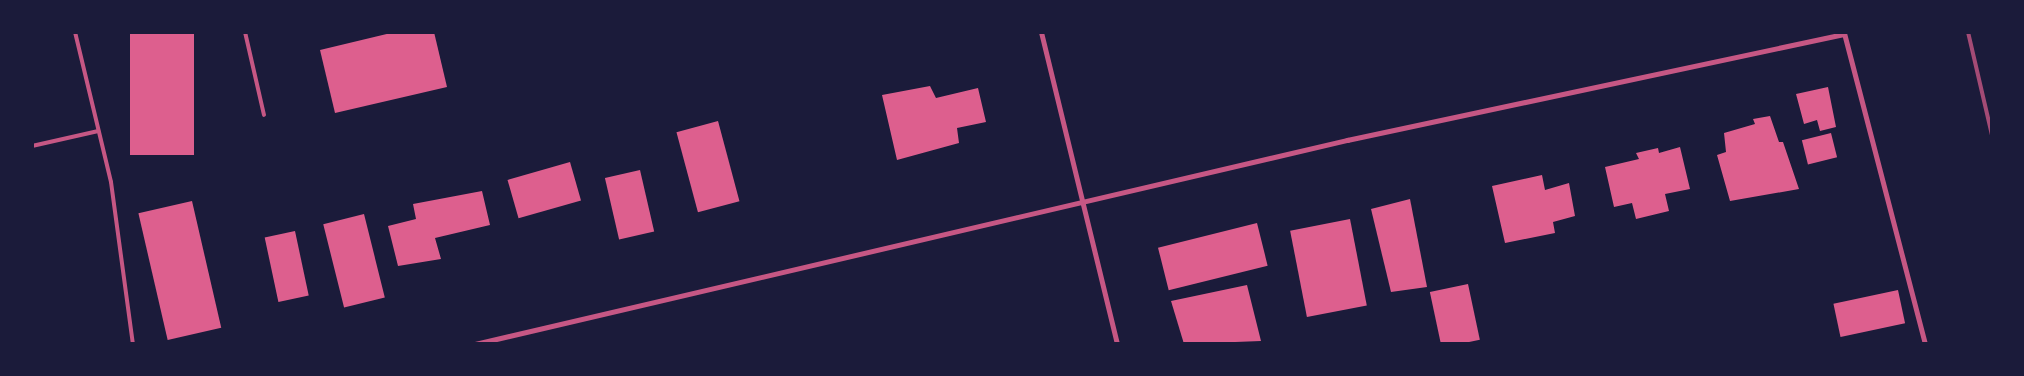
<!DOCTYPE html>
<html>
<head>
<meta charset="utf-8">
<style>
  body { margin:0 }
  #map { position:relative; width:2024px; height:376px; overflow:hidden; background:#1b1b3a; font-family:"Times New Roman",serif }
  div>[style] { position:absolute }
  .building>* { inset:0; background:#dd5f8e; transform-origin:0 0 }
  .service>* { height:4px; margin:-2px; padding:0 2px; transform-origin:2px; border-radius:2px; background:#c65784 }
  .minor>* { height:5px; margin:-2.5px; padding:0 2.5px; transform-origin:2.5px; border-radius:2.5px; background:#c65784 }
  .rail>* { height:4px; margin:-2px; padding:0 2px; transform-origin:2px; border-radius:2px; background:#a44b75 }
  span { translate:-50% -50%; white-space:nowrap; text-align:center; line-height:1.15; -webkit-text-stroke:4px #1b1b3a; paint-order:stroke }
  .frame { position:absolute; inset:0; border:34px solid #1b1b3a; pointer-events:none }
</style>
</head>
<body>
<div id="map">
  <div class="building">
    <i style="left:130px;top:32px;width:64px;height:123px"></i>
    <i style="clip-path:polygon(395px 32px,434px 32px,447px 87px,335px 113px,320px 50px)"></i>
    <i style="clip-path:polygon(930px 86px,936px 98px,978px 88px,986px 122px,957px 128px,959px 143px,897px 160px,882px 95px)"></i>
    <i style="clip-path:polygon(1828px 87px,1836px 127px,1820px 131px,1817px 120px,1804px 124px,1796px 94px)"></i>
    <i style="clip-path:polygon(1770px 116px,1779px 142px,1783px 142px,1799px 189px,1730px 201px,1717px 155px,1726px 152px,1724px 133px,1755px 124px,1753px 119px)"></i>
    <i style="left:718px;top:121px;width:83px;height:43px;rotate:75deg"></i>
    <i style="left:1831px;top:133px;width:25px;height:30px;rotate:76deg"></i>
    <i style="clip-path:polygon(1680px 147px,1690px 189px,1665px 194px,1669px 211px,1636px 219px,1632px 203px,1614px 207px,1605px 167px,1639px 159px,1636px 153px,1658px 148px,1659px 153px)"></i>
    <i style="left:570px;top:162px;width:40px;height:65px;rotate:74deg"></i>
    <i style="left:640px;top:170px;width:63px;height:36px;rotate:77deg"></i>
    <i style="clip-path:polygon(1542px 175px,1545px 190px,1569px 183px,1575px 216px,1553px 222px,1555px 233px,1505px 243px,1492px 186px)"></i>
    <i style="clip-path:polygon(482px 191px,490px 225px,435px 238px,441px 259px,398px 266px,388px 226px,416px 219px,413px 204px)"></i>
    <i style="clip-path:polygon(1410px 199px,1427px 287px,1391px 292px,1371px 209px)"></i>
    <i style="left:192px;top:201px;width:130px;height:55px;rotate:77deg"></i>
    <i style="left:364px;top:214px;width:86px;height:42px;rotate:76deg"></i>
    <i style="left:1350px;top:219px;width:88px;height:61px;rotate:79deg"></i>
    <i style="left:1257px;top:223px;width:44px;height:102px;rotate:76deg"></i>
    <i style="left:295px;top:231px;width:66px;height:31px;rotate:78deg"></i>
    <i style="left:1468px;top:284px;width:57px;height:39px;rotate:78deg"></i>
    <i style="clip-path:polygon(1247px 285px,1261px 341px,1184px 344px,1171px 301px)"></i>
    <i style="left:1898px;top:290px;width:34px;height:66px;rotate:78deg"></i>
  </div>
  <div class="service">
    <i style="left:75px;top:32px;width:154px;rotate:76.5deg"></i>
    <i style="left:111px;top:182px;width:163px;rotate:82.3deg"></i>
    <i style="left:245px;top:32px;width:85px;rotate:77.1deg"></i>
    <i style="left:32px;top:146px;width:68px;rotate:-12.8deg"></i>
  </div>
  <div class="minor">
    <i style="left:1041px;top:32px;width:321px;rotate:76.3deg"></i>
    <i style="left:1844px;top:33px;width:321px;rotate:75.4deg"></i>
    <i style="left:475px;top:344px;width:896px;rotate:-13.17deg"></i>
    <i style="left:1347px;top:140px;width:508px;rotate:-12.04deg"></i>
  </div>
  <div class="rail">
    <i style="left:1968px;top:32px;width:106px;rotate:76.9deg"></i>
  </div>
  <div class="frame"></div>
</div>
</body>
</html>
